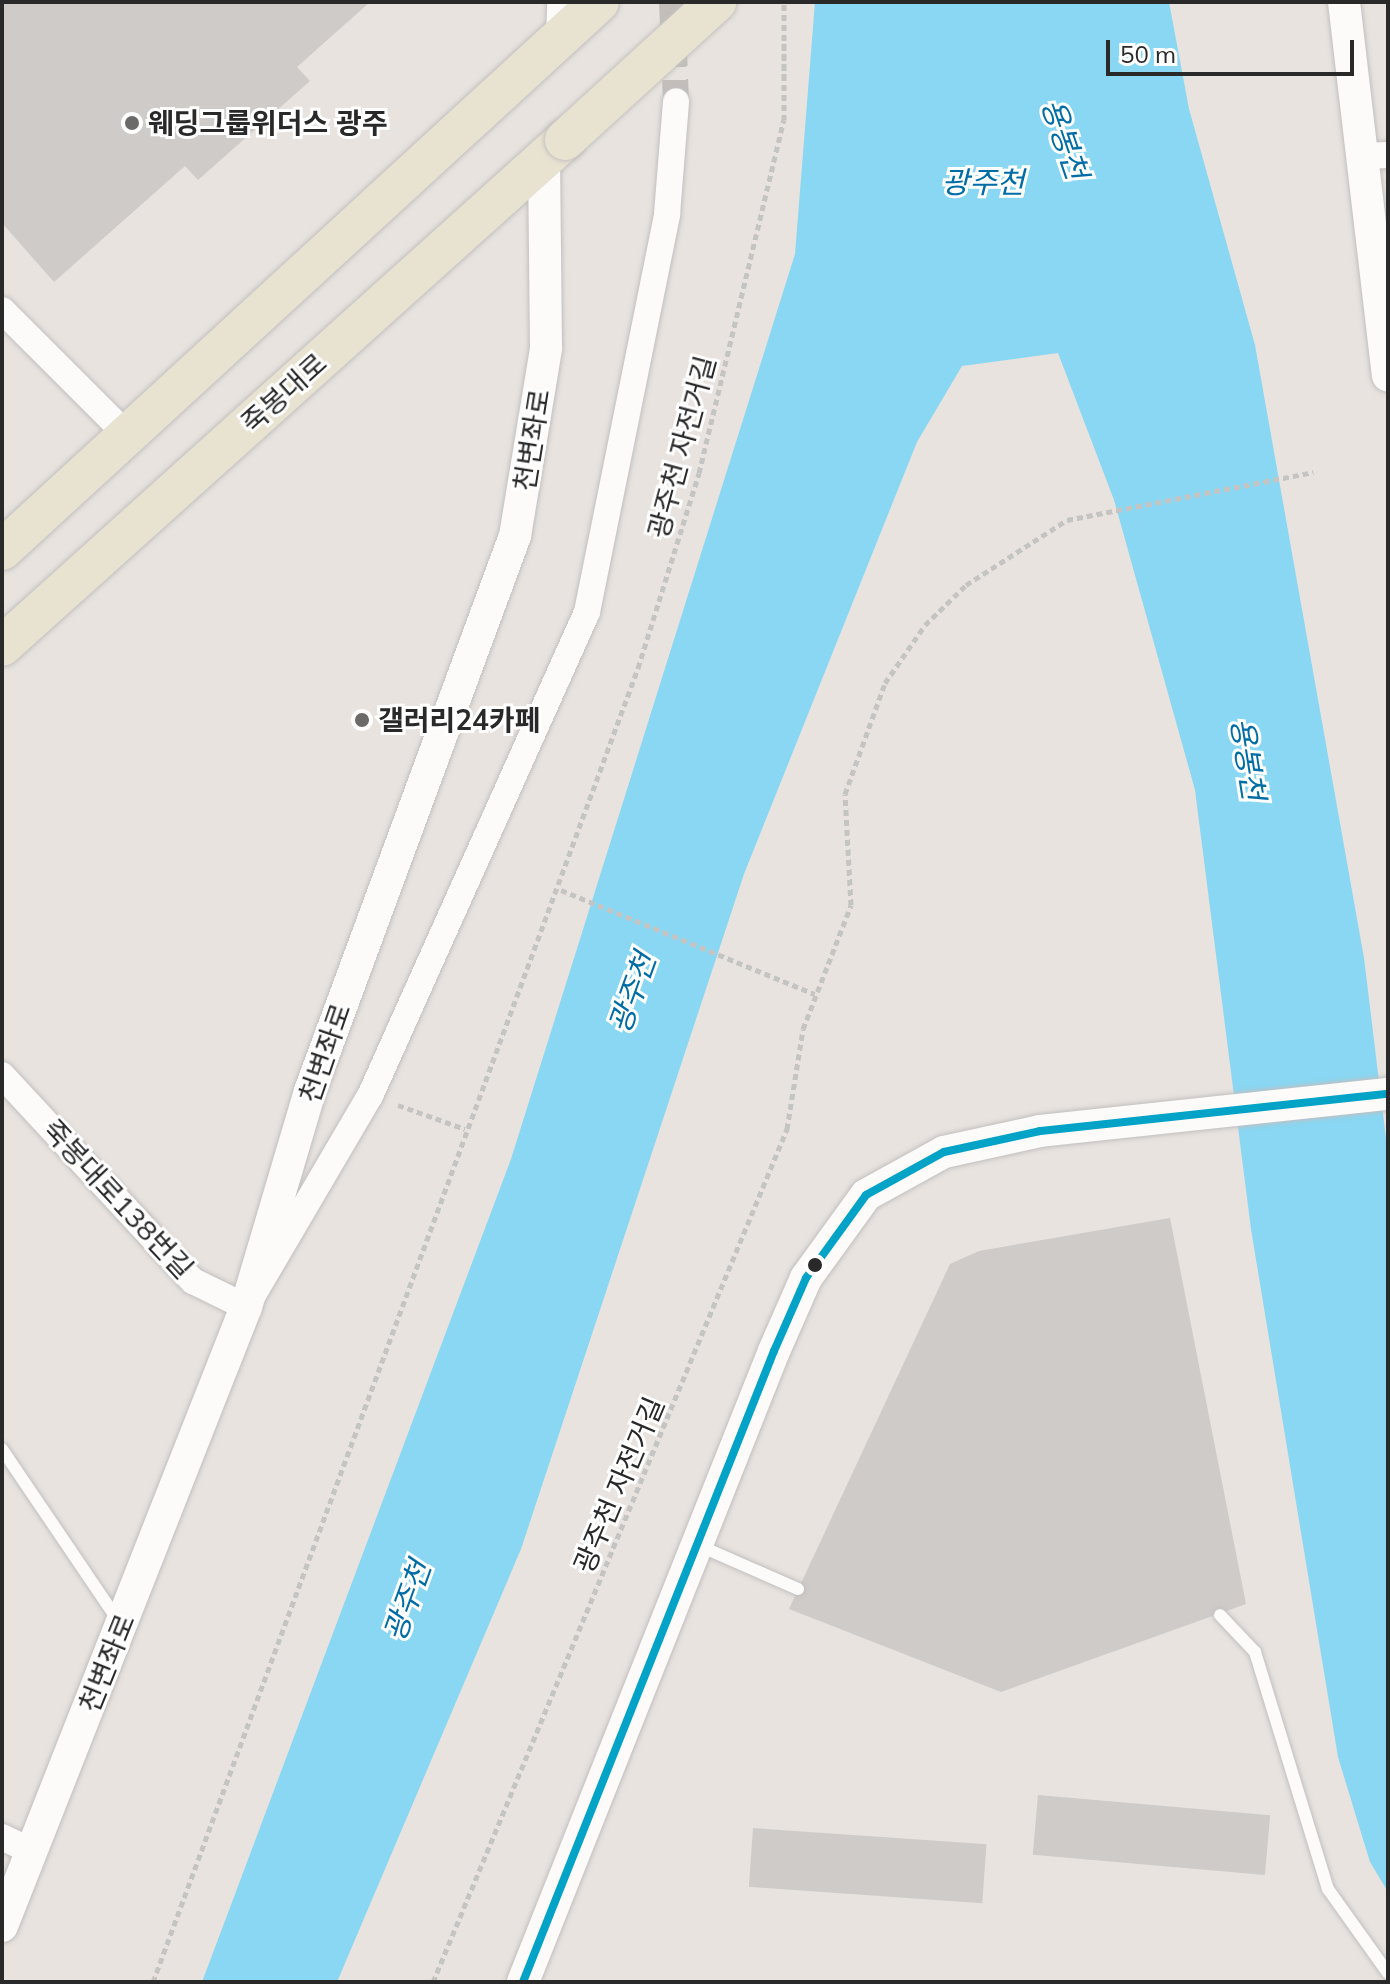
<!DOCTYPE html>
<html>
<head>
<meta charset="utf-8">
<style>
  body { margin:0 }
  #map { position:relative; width:1390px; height:1984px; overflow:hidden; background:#e8e3de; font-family:Mulish,"Noto Sans KR",sans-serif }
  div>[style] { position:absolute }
  .water>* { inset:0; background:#89d7f2 }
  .building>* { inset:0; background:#cecbc8; transform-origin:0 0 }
  .minor-tunnel>* { height:26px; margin-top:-13px; transform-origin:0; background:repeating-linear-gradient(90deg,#c2beba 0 26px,transparent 0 39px) }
  .path>* { height:5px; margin-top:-2.5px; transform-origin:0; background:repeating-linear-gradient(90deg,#c4c4c3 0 6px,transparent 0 10px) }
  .roads { filter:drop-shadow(0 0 2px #c1bfc0) drop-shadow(0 0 2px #c1bfc0) }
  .service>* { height:12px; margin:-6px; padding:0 6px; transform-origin:6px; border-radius:6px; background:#fcfbfa }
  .minor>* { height:26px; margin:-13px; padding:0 13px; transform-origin:13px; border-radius:13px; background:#fcfbfa }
  .tertiary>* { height:32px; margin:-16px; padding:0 16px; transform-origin:16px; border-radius:16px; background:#fcfbfa }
  .primary>* { height:40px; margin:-20px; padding:0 20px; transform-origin:20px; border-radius:20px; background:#e8e2d0 }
  .bridges { filter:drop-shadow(0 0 2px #c4c2c0) drop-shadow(0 0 2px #c4c2c0) }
  .primary-bridge>* { height:40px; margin:-20px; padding:0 20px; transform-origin:20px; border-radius:20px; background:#e8e2d0 }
  .bus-1>* { height:8px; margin:-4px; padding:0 4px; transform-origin:4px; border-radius:4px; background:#02a3c6 }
  .dots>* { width:22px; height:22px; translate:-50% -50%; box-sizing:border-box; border:4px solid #fff; border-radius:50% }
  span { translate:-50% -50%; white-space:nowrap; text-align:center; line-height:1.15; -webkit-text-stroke:6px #fff; paint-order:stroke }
  .poi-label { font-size:28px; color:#292929; font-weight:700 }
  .left { translate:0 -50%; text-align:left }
  .street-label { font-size:28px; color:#292929 }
  .water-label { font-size:30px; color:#006da6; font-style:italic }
  .frame { position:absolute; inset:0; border:4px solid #292929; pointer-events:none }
  .scale { position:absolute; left:1106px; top:40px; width:248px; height:36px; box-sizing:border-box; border:4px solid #292929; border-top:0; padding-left:10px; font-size:24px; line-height:28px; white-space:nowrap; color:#292929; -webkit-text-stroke:6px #fff; paint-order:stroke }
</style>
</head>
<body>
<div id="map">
  <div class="water">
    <i style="clip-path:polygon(815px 2px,1169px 2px,1189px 109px,1255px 345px,1364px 958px,1388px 1155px,1388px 1892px,1370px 1862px,1338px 1757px,1251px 1229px,1195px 790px,1114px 500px,1058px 353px,962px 366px,917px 442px,744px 874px,521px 1549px,337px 1982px,202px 1982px,511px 1159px,795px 254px)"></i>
  </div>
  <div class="building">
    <i style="clip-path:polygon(2px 2px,370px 2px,297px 67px,310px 81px,198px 180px,185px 166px,54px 282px,2px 223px)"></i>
    <i style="clip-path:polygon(1170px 1218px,1246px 1604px,1001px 1692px,789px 1609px,950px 1264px,979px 1251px)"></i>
    <i style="left:1038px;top:1795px;width:233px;height:60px;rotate:5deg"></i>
    <i style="left:753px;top:1828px;width:234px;height:59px;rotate:4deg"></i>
  </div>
  <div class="minor-tunnel">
    <i style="left:672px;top:2px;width:99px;rotate:87.7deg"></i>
  </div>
  <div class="path">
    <i style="left:561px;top:890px;width:274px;rotate:22.3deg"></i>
    <i style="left:398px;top:1105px;width:71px;rotate:19.7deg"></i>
    <i style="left:153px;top:1982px;width:1401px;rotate:-69.74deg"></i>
    <i style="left:638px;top:668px;width:204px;rotate:-72.6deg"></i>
    <i style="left:699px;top:473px;width:363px;rotate:-76.5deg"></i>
    <i style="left:784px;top:120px;width:118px;rotate:-90deg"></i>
    <i style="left:433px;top:1982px;width:924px;rotate:-67.46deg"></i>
    <i style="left:787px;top:1129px;width:101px;rotate:-80.9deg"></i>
    <i style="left:803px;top:1029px;width:133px;rotate:-68.8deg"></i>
    <i style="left:851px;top:905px;width:111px;rotate:-93.1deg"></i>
    <i style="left:845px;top:794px;width:118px;rotate:-70.2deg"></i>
    <i style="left:885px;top:683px;width:70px;rotate:-55.4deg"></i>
    <i style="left:925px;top:625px;width:57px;rotate:-44.3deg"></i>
    <i style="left:966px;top:585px;width:120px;rotate:-32.8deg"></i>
    <i style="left:1067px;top:520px;width:251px;rotate:-11deg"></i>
  </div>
  <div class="roads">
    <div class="service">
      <i style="left:2px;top:1449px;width:209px;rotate:55.9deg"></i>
      <i style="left:700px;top:1546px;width:107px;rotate:23.7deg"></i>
      <i style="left:1220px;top:1615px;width:51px;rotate:46.6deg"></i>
      <i style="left:1255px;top:1652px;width:248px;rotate:72.9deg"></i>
      <i style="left:1328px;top:1889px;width:103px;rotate:54.5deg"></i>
    </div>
    <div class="minor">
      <i style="left:559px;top:39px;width:37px;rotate:-88deg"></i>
      <i style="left:1362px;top:156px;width:26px;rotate:-2deg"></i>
      <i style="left:2px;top:310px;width:178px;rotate:45deg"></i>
      <i style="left:2px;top:1075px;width:281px;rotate:47.2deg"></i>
      <i style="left:193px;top:1281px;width:59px;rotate:26.1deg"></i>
      <i style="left:246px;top:1307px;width:245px;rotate:-59.6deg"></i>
      <i style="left:370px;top:1096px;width:530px;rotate:-65.85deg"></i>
      <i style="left:587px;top:612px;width:406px;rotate:-78.6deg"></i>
      <i style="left:667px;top:214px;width:113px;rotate:-85.4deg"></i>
      <i style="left:2px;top:1837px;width:32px;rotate:26deg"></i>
    </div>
    <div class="tertiary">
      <i style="left:1344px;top:2px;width:376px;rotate:83.3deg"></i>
      <i style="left:2px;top:1926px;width:665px;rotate:-68.49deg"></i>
      <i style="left:246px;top:1307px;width:225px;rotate:-73.5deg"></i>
      <i style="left:310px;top:1091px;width:592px;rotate:-69.73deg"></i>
      <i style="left:515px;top:536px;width:191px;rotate:-80.6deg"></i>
      <i style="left:546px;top:348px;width:190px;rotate:-90.6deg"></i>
      <i style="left:523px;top:1982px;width:679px;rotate:-68.31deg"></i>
      <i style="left:774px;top:1351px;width:80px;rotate:-66.3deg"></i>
      <i style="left:806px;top:1278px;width:102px;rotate:-54.1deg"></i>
      <i style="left:866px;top:1195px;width:89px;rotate:-28.9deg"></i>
      <i style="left:944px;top:1152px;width:98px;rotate:-12.3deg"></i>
      <i style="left:1040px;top:1131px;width:350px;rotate:-6.1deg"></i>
    </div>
    <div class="primary">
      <i style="left:2px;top:550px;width:810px;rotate:-42.55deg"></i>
      <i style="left:2px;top:646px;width:757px;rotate:-41.95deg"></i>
    </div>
  </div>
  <div class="bridges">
    <div class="primary-bridge">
      <i style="left:565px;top:140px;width:205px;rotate:-42.4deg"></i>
    </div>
  </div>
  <div class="bus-1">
    <i style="left:523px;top:1982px;width:679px;rotate:-68.31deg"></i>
    <i style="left:774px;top:1351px;width:80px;rotate:-66.3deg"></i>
    <i style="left:806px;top:1278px;width:102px;rotate:-54.1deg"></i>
    <i style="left:866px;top:1195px;width:89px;rotate:-28.9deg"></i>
    <i style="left:944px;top:1152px;width:98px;rotate:-12.3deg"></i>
    <i style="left:1040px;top:1131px;width:350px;rotate:-6.1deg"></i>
  </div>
  <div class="dots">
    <i style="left:132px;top:123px;background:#6c6a68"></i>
    <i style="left:362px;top:720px;background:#6c6a68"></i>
    <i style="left:815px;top:1265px;background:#292929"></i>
  </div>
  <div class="poi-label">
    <span class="left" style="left:148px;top:123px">웨딩그룹위더스 광주</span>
    <span class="left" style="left:378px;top:720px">갤러리24카페</span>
  </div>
  <div class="street-label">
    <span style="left:284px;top:393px;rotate:-42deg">죽봉대로</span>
    <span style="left:532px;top:440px;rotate:-81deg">천변좌로</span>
    <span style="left:682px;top:447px;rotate:-75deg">광주천 자전거길</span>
    <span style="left:325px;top:1053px;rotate:-71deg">천변좌로</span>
    <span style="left:118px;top:1199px;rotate:47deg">죽봉대로138번길</span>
    <span style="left:619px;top:1485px;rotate:-67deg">광주천 자전거길</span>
    <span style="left:107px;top:1663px;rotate:-68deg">천변좌로</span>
  </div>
  <div class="water-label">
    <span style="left:1065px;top:139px;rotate:71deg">용봉천</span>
    <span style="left:983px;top:182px">광주천</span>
    <span style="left:1248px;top:759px;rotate:81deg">용봉천</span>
    <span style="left:632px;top:993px;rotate:-70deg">광주천</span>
    <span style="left:407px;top:1601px;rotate:-70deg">광주천</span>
  </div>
  <div class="frame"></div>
  <div class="scale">50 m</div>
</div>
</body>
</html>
